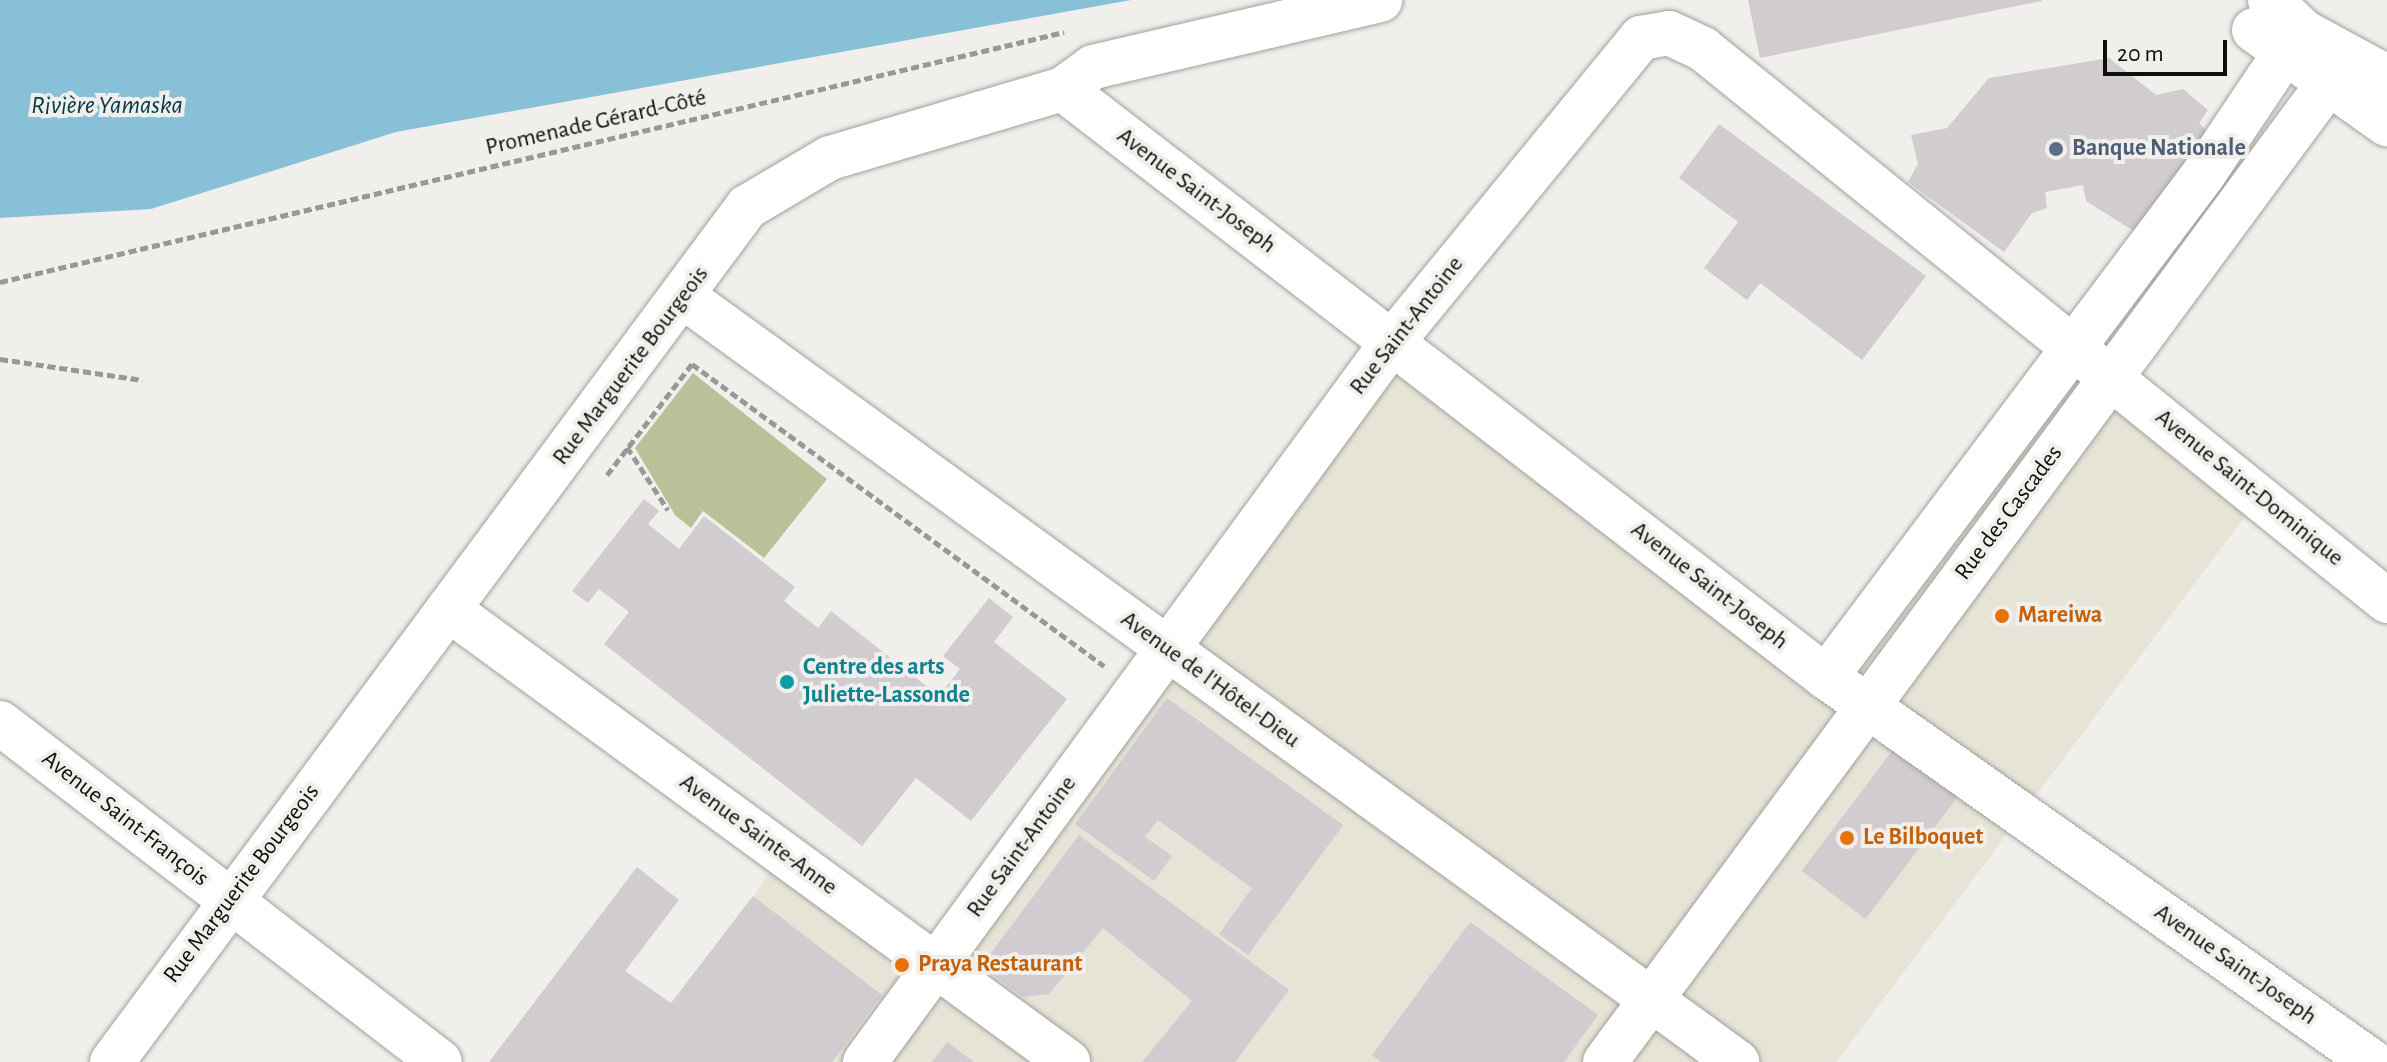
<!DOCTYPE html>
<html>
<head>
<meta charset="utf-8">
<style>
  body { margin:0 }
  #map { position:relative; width:2387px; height:1062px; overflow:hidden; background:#f0efeb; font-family:"Alegreya Sans",sans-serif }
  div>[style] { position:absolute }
  .built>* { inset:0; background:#e6e3d7 }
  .green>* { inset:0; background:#b8c197 }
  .water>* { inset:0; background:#88c0d8 }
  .building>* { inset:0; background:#d1cccf; transform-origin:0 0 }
  .path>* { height:5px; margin-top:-2.5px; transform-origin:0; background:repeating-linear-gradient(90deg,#989894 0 8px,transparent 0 12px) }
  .roads { filter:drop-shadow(0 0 2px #a2a19d) drop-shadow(0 0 2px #a2a19d) }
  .minor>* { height:44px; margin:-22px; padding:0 22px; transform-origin:22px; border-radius:22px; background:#fff }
  .dots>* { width:22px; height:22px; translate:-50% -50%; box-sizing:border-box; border:4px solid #f0efeb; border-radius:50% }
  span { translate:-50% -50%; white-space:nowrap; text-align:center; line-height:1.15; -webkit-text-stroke:8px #f0efeb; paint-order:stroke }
  .street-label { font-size:24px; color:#0e0e0c }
  .service-label { font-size:24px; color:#4e5e75; font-weight:700 }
  .left { translate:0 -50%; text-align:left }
  .food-label { font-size:24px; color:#c56008; font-weight:700 }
  .culture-label { font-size:24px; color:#0d838f; font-weight:700 }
  .water-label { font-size:26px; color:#043849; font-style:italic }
  .scale { position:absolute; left:2103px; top:40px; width:124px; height:36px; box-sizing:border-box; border:4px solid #0e0e0c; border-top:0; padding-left:10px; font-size:24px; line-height:28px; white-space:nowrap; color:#0e0e0c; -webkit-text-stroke:6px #f0efeb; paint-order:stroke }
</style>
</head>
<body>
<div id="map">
  <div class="built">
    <i style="clip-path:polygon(1393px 341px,1826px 677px,2076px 344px,2252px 507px,1836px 1062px,649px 1062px,782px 852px,936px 965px)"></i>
  </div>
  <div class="green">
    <i style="clip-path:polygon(693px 373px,827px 479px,764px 558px,703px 511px,691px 528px,675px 515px,635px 448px)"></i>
  </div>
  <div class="water">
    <i style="clip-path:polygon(0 0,1131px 0,396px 132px,151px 209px,0 218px)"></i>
  </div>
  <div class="building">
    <i style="clip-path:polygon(1748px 0,2042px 0,2042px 1px,1760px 58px)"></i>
    <i style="clip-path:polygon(2109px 58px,2156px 95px,2183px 89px,2208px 110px,2199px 123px,2209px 133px,2137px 233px,2086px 201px,2083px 185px,2045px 192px,2047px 208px,2032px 213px,2004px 252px,1908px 182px,1918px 164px,1911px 135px,1947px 128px,1989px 78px)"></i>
    <i style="clip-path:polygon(1719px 124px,1926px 276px,1862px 360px,1760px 283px,1747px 300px,1704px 268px,1738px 222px,1679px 178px)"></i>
    <i style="clip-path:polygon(644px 499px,659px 511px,648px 524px,679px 549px,704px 516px,795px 587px,784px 601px,818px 628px,831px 611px,939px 696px,960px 669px,943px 656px,989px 598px,1013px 617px,994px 642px,1067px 699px,971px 821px,916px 778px,862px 846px,604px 644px,629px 612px,599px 589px,588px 603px,572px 591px)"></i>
    <i style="clip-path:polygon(1167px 698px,1343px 825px,1248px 955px,1219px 934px,1252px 888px,1158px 820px,1145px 837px,1172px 856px,1154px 881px,1075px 824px)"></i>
    <i style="left:1895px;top:747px;width:80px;height:155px;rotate:37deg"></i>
    <i style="clip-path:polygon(1079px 835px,1289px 990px,1235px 1062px,1142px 1062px,1192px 1001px,1103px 928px,1049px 994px,1023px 997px,990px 973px,988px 957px)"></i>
    <i style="clip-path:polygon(637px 867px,679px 900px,625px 971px,671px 1003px,753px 896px,882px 995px,832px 1062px,489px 1062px)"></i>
    <i style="clip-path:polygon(1470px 922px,1598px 1015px,1564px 1062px,1381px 1062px,1372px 1055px)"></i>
    <i style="clip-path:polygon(947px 1042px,974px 1062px,932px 1062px)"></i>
  </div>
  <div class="path">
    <i style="left:0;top:282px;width:1093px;rotate:-13.22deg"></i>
    <i style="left:0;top:359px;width:144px;rotate:8.4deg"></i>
    <i style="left:627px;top:447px;width:75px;rotate:56.9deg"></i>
    <i style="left:607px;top:475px;width:140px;rotate:-52.6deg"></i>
    <i style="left:692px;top:364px;width:511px;rotate:36.24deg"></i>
  </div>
  <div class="roads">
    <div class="minor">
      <i style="left:2270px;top:0;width:47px;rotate:43.3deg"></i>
      <i style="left:2304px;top:32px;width:94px;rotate:28.5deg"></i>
      <i style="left:2254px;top:30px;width:163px;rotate:35.3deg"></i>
      <i style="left:1063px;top:89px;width:963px;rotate:37.62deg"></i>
      <i style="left:1826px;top:677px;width:667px;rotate:35.17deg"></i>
      <i style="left:684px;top:297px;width:1302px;rotate:36deg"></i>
      <i style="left:448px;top:609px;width:768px;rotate:36.15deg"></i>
      <i style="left:0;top:723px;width:555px;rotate:37.61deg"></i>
      <i style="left:112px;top:1062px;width:1065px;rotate:-53.4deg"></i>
      <i style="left:747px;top:207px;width:96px;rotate:-30.6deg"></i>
      <i style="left:830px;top:158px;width:243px;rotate:-16.5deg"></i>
      <i style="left:1063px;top:89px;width:37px;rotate:-36deg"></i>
      <i style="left:1093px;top:67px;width:295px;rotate:-13.1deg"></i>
      <i style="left:865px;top:1062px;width:894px;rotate:-53.78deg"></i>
      <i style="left:1393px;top:341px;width:392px;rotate:-50.7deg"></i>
      <i style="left:1641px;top:38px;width:28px;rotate:-10deg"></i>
      <i style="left:1669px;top:33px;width:38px;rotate:25deg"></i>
      <i style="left:1703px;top:49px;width:879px;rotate:38.9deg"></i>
      <i style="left:1605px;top:1062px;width:1220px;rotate:-53.53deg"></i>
      <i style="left:2330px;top:81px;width:38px;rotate:-99deg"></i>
      <i style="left:2324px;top:43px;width:39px;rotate:168deg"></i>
      <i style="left:2286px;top:51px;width:149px;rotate:123.8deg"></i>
      <i style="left:2203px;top:175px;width:628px;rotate:126.91deg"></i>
    </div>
  </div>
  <div class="dots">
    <i style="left:2056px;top:149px;background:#5c6f8a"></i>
    <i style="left:2002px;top:616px;background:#e8710a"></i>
    <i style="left:787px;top:682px;background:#0f9aa8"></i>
    <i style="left:1847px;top:838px;background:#e8710a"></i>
    <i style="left:902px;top:965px;background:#e8710a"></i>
  </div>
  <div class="street-label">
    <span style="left:596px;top:123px;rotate:-13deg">Promenade Gérard-Côté</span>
    <span style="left:1196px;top:191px;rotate:37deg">Avenue Saint-Joseph</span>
    <span style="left:1407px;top:326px;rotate:-52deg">Rue Saint-Antoine</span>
    <span style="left:631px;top:366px;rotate:-53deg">Rue Marguerite Bourgeois</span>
    <span style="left:2249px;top:488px;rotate:39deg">Avenue Saint-Dominique</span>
    <span style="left:2009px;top:513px;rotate:-53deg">Rue des Cascades</span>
    <span style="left:1709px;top:586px;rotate:38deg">Avenue Saint-Joseph</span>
    <span style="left:1210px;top:680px;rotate:36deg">Avenue de l'Hôtel-Dieu</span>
    <span style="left:125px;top:819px;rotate:38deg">Avenue Saint-François</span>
    <span style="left:758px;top:835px;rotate:36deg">Avenue Sainte-Anne</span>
    <span style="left:1022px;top:847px;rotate:-54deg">Rue Saint-Antoine</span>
    <span style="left:242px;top:884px;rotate:-53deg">Rue Marguerite Bourgeois</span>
    <span style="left:2235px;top:965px;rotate:35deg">Avenue Saint-Joseph</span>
  </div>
  <div class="service-label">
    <span class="left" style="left:2072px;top:149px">Banque Nationale</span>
  </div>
  <div class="food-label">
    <span class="left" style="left:2018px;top:616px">Mareiwa</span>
    <span class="left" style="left:1863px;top:838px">Le Bilboquet</span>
    <span class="left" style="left:918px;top:965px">Praya Restaurant</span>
  </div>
  <div class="culture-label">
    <span class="left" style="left:803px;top:682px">Centre des arts<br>Juliette-Lassonde</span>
  </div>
  <div class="water-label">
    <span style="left:107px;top:106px">Rivière Yamaska</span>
  </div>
  <div class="scale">20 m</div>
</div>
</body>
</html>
